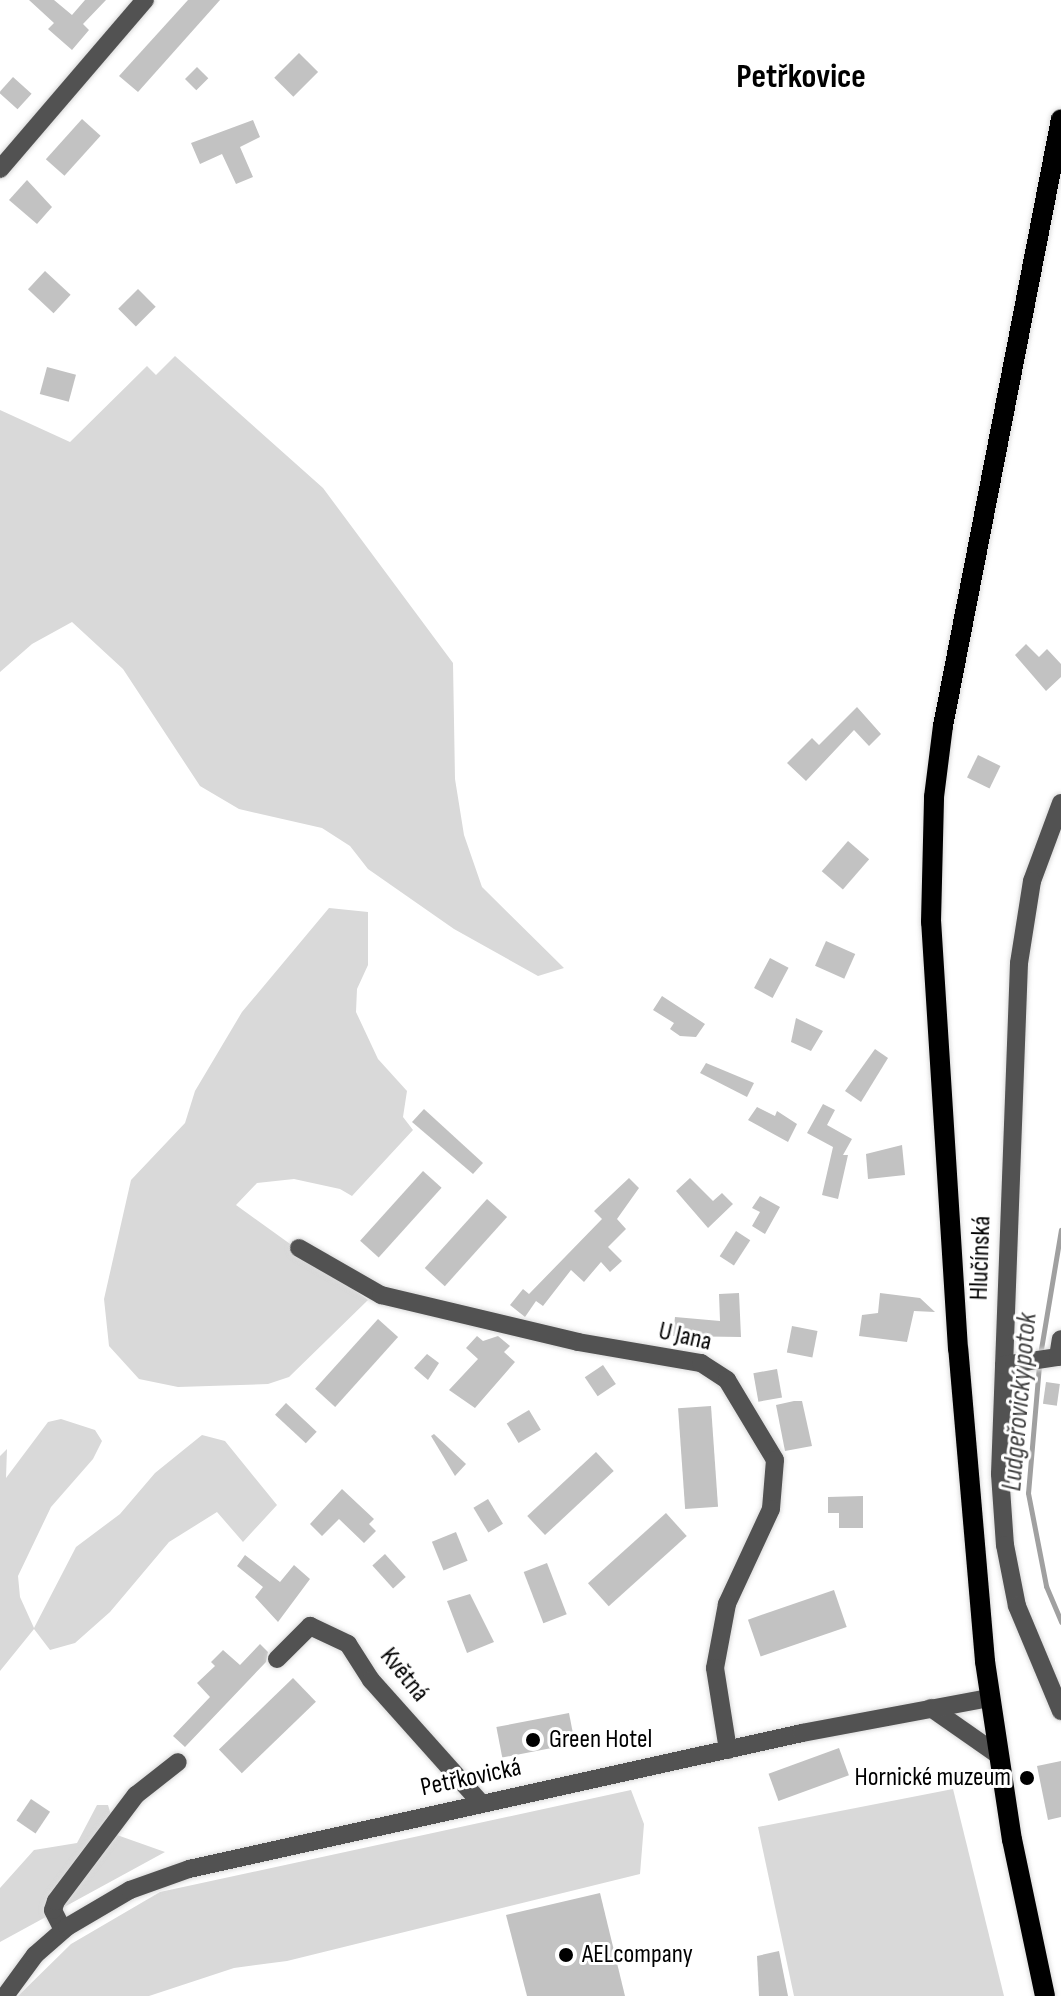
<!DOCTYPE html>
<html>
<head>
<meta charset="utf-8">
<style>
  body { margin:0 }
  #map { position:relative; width:1061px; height:1996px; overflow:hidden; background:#fff; font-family:"Sofia Sans Condensed",sans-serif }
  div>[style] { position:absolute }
  .green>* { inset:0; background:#d9d9d9 }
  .stream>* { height:5px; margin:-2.5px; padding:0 2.5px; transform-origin:2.5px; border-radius:2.5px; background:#a0a0a0 }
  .building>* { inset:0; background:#c2c2c2; transform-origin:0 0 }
  .roads { filter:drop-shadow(0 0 2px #dbdbdb) drop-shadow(0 0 2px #dbdbdb) }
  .minor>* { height:18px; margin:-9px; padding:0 9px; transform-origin:9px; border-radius:9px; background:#525252 }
  .major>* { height:20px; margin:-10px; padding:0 10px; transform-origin:10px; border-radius:10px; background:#000 }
  .dots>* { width:22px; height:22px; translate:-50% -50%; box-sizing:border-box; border:4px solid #fff; border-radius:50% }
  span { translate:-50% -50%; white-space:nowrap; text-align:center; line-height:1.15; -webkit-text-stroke:6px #fff; paint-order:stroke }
  .street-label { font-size:26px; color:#000 }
  .poi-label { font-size:26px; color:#000 }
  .left { translate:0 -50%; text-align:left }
  .right { translate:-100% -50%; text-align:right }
  .water-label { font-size:28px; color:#414141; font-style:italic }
  .district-label { font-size:34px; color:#000; font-weight:700 }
</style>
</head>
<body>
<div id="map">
  <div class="green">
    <i style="clip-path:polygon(175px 356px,323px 488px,453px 663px,455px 779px,464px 835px,482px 887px,564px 968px,538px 976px,454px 929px,368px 869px,350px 846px,322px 828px,239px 809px,200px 786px,123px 669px,72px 622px,32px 644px,0 672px,0 410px,70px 442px,147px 366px,156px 375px)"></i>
    <i style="clip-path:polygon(329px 908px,368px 912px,368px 965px,357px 989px,356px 1012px,378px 1059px,407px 1091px,403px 1117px,413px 1130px,352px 1196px,340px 1189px,294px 1179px,257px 1183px,236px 1205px,368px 1300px,289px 1377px,268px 1384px,178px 1387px,139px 1379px,109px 1346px,104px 1299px,131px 1180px,185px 1123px,195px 1091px,242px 1012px)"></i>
    <i style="clip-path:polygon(61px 1419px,95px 1430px,102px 1441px,93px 1459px,51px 1507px,18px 1576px,20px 1597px,34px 1628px,76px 1547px,120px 1514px,155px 1473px,202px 1435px,225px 1441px,277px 1505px,243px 1542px,217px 1512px,169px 1542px,110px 1612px,75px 1643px,50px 1650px,34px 1629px,0 1671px,0 1456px,7px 1449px,6px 1478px,48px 1422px)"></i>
    <i style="clip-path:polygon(953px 1789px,1004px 1996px,794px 1996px,758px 1827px)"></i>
    <i style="clip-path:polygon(631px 1790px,644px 1824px,640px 1874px,287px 1961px,234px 1968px,149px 1996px,18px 1996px,71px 1944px,160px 1892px)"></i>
    <i style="clip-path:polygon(97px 1805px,108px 1805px,117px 1835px,165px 1852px,0 1942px,0 1888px,34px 1850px,77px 1843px)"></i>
  </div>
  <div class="stream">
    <i style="left:1040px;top:1355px;width:127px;rotate:-80.5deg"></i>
    <i style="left:1039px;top:1365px;width:128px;rotate:94.9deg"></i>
    <i style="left:1028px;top:1493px;width:95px;rotate:79deg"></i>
    <i style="left:1046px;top:1586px;width:39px;rotate:67deg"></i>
  </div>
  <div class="building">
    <i style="clip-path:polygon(29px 0,54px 0,72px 15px,85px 0,106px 0,83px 24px,89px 30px,72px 50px,48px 29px,54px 23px)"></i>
    <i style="clip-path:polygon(188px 0,220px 0,138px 92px,119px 76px)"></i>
    <i style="left:299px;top:53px;width:27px;height:35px;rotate:45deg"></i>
    <i style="left:197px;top:67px;width:16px;height:17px;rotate:45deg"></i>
    <i style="left:13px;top:77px;width:25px;height:21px;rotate:42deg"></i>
    <i style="left:82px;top:119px;width:25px;height:54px;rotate:42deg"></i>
    <i style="clip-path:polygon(253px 120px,260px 137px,240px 147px,253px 177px,236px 184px,222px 154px,200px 164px,191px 143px)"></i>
    <i style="clip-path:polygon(27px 180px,52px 207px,37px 224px,9px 200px)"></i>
    <i style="left:45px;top:271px;width:35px;height:25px;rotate:43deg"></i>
    <i style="left:138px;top:289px;width:25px;height:28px;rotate:45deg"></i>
    <i style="left:47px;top:367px;width:30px;height:28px;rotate:15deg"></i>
    <i style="clip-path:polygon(1026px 644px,1039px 657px,1047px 649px,1061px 664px,1061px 677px,1046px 691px,1015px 655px)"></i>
    <i style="clip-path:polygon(857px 707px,881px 734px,869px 746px,854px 730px,806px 781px,787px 763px,812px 738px,819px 745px)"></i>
    <i style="left:978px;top:755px;width:25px;height:25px;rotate:26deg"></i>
    <i style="left:848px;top:841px;width:28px;height:40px;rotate:41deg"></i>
    <i style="left:826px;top:941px;width:32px;height:27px;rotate:24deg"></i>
    <i style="left:770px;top:958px;width:21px;height:34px;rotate:28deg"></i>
    <i style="clip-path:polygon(662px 996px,705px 1024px,696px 1037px,680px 1036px,670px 1029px,674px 1023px,653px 1010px)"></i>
    <i style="clip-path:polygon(796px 1018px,823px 1031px,811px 1051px,791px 1042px)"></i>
    <i style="clip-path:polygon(875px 1049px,888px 1058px,861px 1102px,845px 1091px)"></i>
    <i style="clip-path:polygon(706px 1063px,754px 1083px,747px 1097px,700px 1073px)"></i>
    <i style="clip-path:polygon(823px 1104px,835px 1110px,827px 1125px,852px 1139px,843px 1155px,848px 1155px,838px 1199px,822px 1195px,833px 1147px,807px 1133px)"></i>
    <i style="clip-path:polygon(757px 1107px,775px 1116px,777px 1111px,797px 1124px,788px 1142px,748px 1120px)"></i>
    <i style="clip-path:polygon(424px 1109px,483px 1163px,473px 1174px,412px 1122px)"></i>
    <i style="clip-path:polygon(902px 1145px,905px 1175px,868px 1179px,866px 1154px)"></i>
    <i style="left:423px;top:1171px;width:25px;height:94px;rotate:42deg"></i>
    <i style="clip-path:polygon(629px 1178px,639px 1188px,617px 1219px,626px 1229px,608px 1247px,622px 1261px,610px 1272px,601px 1262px,584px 1282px,571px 1270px,543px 1306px,536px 1301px,525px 1317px,510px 1305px,523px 1289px,529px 1294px,602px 1219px,594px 1211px)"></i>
    <i style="clip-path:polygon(690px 1178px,713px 1201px,722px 1193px,733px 1204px,708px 1228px,676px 1191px)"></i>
    <i style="clip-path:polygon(760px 1196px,780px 1207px,765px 1234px,752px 1226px,760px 1212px,752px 1208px)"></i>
    <i style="left:487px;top:1199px;width:27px;height:93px;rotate:42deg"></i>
    <i style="left:736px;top:1231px;width:17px;height:30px;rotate:33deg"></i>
    <i style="clip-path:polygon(739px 1293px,741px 1337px,673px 1336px,675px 1317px,720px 1321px,719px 1294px)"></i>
    <i style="clip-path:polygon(880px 1293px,920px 1298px,935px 1312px,914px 1311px,907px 1342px,859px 1336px,862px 1315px,878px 1313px)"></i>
    <i style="left:378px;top:1319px;width:27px;height:94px;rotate:42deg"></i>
    <i style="left:792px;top:1326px;width:26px;height:27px;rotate:11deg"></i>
    <i style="clip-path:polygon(477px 1336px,483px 1341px,498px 1336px,510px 1346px,504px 1352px,515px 1362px,475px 1408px,449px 1390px,478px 1359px,466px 1348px)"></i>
    <i style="clip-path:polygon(427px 1354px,439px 1363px,428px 1380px,414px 1368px)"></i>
    <i style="left:603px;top:1365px;width:23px;height:22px;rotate:56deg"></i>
    <i style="left:777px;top:1369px;width:29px;height:24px;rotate:80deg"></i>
    <i style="left:1046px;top:1382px;width:14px;height:22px;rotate:8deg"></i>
    <i style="clip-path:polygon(794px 1401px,802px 1401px,812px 1446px,785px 1451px,776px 1405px)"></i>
    <i style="left:286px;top:1403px;width:42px;height:16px;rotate:43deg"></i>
    <i style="left:711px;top:1406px;width:101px;height:33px;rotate:86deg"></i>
    <i style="left:529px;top:1410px;width:23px;height:26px;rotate:59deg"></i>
    <i style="clip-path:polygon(434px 1434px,466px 1464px,455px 1476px,431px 1436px)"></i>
    <i style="left:596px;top:1452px;width:26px;height:94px;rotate:47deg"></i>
    <i style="clip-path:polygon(342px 1489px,374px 1519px,369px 1524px,376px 1531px,364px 1543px,339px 1519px,322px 1536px,310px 1524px)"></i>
    <i style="clip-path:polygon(863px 1496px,863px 1528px,839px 1528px,839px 1513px,828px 1513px,828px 1497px)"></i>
    <i style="left:488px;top:1499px;width:29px;height:17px;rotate:59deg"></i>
    <i style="left:666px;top:1513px;width:31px;height:105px;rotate:48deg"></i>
    <i style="left:456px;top:1532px;width:31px;height:26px;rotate:68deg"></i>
    <i style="left:385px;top:1554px;width:31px;height:17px;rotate:48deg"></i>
    <i style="clip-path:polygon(245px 1555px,280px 1582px,294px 1565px,310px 1579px,278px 1622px,255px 1597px,263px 1587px,237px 1566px)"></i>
    <i style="left:547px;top:1563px;width:55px;height:25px;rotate:69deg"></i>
    <i style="left:834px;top:1590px;width:39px;height:91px;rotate:71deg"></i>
    <i style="clip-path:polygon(470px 1594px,494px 1642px,467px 1653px,447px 1601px)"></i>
    <i style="clip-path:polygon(260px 1644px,268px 1652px,266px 1662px,185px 1747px,173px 1736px,210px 1697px,197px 1683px,215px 1666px,211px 1662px,223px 1650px,240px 1665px)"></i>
    <i style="left:293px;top:1678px;width:33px;height:103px;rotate:46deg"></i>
    <i style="left:569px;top:1713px;width:31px;height:74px;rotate:79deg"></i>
    <i style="left:839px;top:1748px;width:29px;height:75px;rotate:70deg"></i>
    <i style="clip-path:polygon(1061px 1761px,1061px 1817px,1048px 1820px,1037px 1766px)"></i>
    <i style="left:31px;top:1799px;width:23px;height:26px;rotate:34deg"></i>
    <i style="clip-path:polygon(600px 1893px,625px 1996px,527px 1996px,506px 1915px)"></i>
    <i style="clip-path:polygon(779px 1951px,788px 1996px,759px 1996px,757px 1956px)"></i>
  </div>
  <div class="roads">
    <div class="minor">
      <i style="left:0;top:169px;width:223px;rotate:-49.4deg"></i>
      <i style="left:1061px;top:803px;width:83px;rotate:110.4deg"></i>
      <i style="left:1032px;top:881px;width:83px;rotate:99deg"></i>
      <i style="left:1019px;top:963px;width:511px;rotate:92.13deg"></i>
      <i style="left:1000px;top:1474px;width:71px;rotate:86deg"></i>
      <i style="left:1005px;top:1545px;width:62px;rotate:78.9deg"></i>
      <i style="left:1017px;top:1606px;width:114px;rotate:67.3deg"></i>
      <i style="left:299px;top:1248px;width:95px;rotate:29.8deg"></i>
      <i style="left:381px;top:1295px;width:203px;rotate:13.4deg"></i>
      <i style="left:578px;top:1342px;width:125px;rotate:9.7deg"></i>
      <i style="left:701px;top:1363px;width:31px;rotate:33deg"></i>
      <i style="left:727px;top:1380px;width:93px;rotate:59deg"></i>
      <i style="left:775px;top:1460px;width:49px;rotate:94.7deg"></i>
      <i style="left:771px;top:1509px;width:105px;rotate:114.9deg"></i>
      <i style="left:727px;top:1604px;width:65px;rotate:100.6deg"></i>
      <i style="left:715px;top:1668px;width:83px;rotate:81deg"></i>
      <i style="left:1004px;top:1365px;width:55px;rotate:-8.4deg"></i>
      <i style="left:1058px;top:1357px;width:18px;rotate:-81deg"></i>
      <i style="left:277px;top:1659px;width:47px;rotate:-45deg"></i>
      <i style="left:310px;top:1626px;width:42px;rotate:25.3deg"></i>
      <i style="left:348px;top:1644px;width:43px;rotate:57.4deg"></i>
      <i style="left:371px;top:1680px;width:165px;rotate:48.2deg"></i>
      <i style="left:931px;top:1708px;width:82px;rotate:35deg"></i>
      <i style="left:63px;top:1930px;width:22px;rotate:-117deg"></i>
      <i style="left:53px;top:1910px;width:9px;rotate:-72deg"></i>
      <i style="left:56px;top:1901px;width:133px;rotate:-53deg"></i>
      <i style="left:136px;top:1795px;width:53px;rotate:-38.2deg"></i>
      <i style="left:5px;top:1996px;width:51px;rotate:-53.8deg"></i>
      <i style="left:35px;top:1955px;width:43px;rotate:-41.2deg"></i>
      <i style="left:67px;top:1927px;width:73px;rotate:-30.4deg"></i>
      <i style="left:130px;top:1890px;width:63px;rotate:-19.6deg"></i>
      <i style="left:189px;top:1869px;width:628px;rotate:-12.51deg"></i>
      <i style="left:802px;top:1733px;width:190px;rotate:-10.6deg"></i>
    </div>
    <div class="major">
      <i style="left:1045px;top:1996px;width:159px;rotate:-101.9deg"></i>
      <i style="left:1012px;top:1840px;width:181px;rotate:-98.6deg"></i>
      <i style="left:985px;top:1661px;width:313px;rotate:-94.9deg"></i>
      <i style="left:958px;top:1349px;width:428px;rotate:-93.6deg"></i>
      <i style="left:931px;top:922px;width:125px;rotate:-88.6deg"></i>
      <i style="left:934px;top:797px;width:72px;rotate:-82.8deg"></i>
      <i style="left:943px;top:726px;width:618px;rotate:-79deg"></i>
    </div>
  </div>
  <div class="dots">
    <i style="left:533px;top:1740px;background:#000"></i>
    <i style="left:1027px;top:1778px;background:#000"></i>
    <i style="left:566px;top:1955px;background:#000"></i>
  </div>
  <div class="street-label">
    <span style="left:981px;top:1258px;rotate:-88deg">Hlučínská</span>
    <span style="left:685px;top:1337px;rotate:13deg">U Jana</span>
    <span style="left:404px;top:1675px;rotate:51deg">Květná</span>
    <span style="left:471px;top:1778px;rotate:-12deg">Petřkovická</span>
  </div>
  <div class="poi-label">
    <span class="left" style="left:549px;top:1740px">Green Hotel</span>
    <span class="right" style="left:1011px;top:1778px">Hornické muzeum</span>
    <span class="left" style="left:582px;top:1955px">AELcompany</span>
  </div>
  <div class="water-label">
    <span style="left:1020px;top:1402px;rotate:-85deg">Ludgeřovický potok</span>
  </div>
  <div class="district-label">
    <span style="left:801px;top:77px">Petřkovice</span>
  </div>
</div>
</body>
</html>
